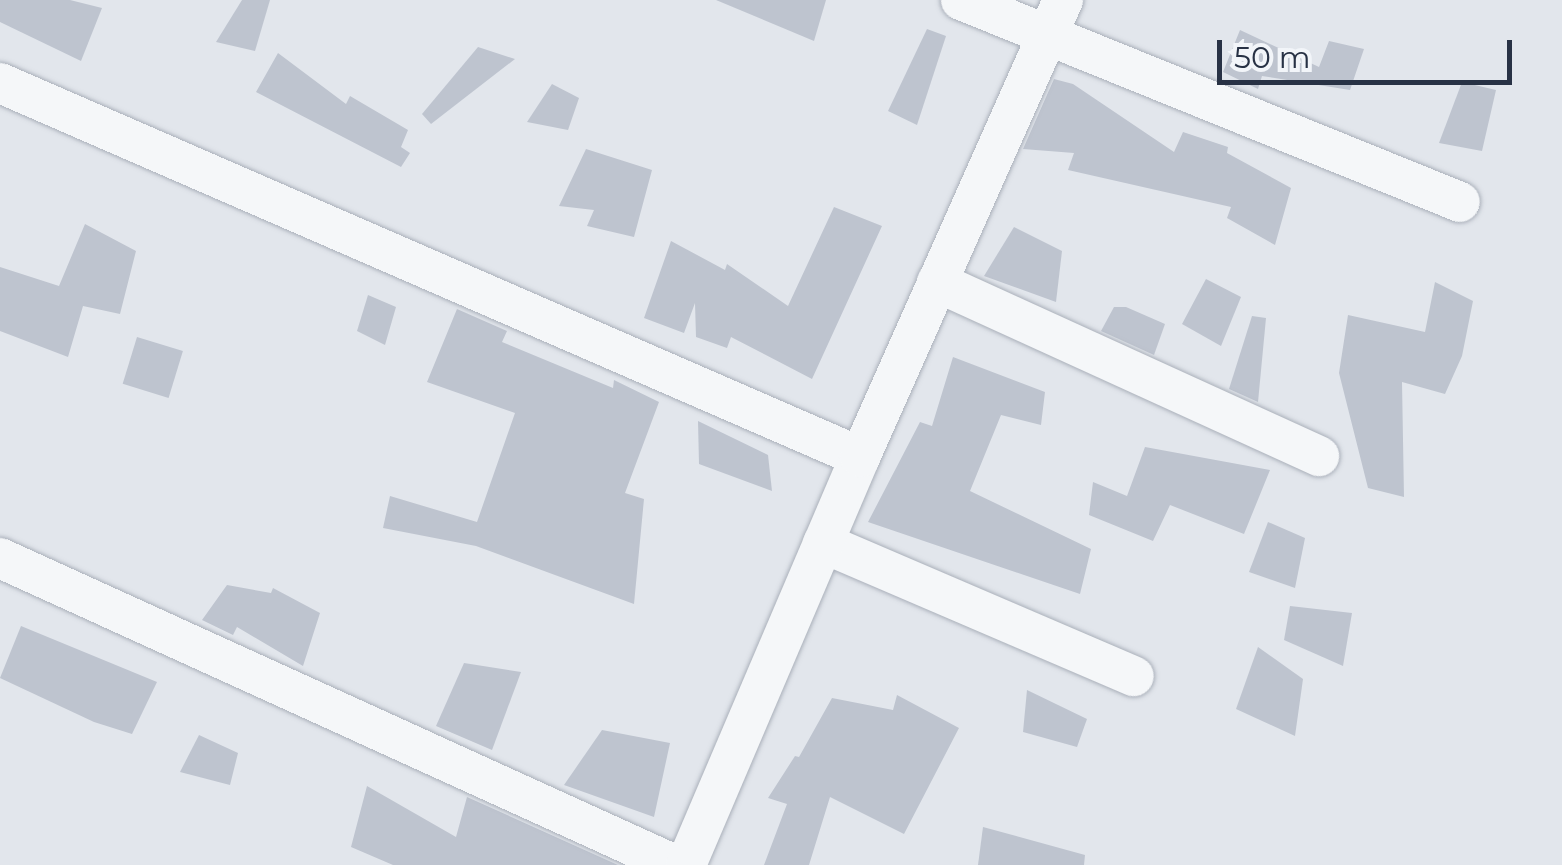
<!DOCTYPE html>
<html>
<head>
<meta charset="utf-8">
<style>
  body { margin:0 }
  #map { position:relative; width:1562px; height:865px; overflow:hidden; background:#e2e6ec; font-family:Montserrat,sans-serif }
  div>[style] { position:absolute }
  .building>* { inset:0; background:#bec4cf; transform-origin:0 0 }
  .roads { filter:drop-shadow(0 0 2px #aab0ba) drop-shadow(0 0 2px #aab0ba) }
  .street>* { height:40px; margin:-20px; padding:0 20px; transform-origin:20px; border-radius:20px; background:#f5f7f9 }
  span { translate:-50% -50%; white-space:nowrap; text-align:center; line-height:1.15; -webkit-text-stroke:10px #f2f5f9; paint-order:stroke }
  .scale { position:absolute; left:1217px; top:40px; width:295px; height:45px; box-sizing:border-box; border:5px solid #283245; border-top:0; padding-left:12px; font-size:30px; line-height:35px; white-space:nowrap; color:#283245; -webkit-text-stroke:8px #f2f5f9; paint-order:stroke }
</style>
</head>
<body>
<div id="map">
  <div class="building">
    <i style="clip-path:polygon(0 0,70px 0,102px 8px,81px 61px,0 22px)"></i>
    <i style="clip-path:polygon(242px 0,270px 0,255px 51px,216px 42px)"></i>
    <i style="clip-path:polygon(716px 0,826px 0,814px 41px)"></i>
    <i style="clip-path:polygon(927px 29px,946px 36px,917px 125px,888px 111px)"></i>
    <i style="clip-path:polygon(1240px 30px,1319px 67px,1329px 41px,1364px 49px,1350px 90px,1262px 76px,1258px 89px,1223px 72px)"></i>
    <i style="clip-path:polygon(478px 47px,515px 59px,431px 124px,422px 114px)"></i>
    <i style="clip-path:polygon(278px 53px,346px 104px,350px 96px,408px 130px,401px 147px,410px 153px,401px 167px,256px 92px)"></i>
    <i style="clip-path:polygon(1054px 79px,1073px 84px,1174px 152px,1183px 132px,1228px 147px,1227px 153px,1291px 188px,1275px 245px,1227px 218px,1231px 207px,1068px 170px,1074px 153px,1023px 149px)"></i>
    <i style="clip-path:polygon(1462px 82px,1496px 90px,1482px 151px,1439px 143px)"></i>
    <i style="clip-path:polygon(552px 84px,579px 98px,568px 130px,527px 122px)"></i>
    <i style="clip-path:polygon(586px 149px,652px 170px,634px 237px,587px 226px,594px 210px,559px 206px)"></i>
    <i style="clip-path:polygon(834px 207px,882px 226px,812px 379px,731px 337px,727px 348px,696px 337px,695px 303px,684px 333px,644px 318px,671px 241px,725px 270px,727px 264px,788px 306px)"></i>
    <i style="clip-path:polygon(85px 224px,136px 251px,120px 314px,83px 306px,68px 357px,0 331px,0 267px,59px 286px)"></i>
    <i style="clip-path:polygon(1014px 227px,1062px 251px,1056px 302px,984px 276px)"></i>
    <i style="clip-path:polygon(1206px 279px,1241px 297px,1221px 346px,1182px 324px)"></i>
    <i style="clip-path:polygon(1435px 282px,1473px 301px,1462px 356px,1445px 394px,1402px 382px,1404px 497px,1368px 488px,1339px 373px,1348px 315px,1425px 332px)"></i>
    <i style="clip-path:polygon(368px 295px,396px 307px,385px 345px,357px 331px)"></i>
    <i style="clip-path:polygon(1114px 307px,1126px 307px,1165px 324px,1154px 355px,1101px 331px)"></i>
    <i style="clip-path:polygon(457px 309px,507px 331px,502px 342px,613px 388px,614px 380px,659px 402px,625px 493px,644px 499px,634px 604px,476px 546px,383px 528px,390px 496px,477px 522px,515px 413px,427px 382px)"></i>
    <i style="clip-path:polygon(1252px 316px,1266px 318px,1258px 402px,1229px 389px)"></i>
    <i style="left:137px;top:337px;width:48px;height:49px;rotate:17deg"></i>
    <i style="clip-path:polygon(953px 357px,1045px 392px,1041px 425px,1001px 415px,970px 491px,1091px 549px,1080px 594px,868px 522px,920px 422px,932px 426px)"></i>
    <i style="clip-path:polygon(698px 421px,768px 455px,772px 491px,699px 464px)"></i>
    <i style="clip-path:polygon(1145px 447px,1270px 470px,1244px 534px,1170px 505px,1153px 541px,1089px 515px,1093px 482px,1127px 496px)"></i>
    <i style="clip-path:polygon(1268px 522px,1305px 538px,1295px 588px,1249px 572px)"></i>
    <i style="clip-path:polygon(227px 585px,271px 593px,273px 588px,320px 613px,303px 666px,237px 627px,233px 635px,202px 620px)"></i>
    <i style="clip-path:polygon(1290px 606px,1352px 613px,1343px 666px,1284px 640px)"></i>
    <i style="clip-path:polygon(21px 626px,157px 682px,132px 734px,94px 722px,0 678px)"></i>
    <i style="clip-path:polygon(1258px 647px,1303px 679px,1295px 736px,1236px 709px)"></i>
    <i style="clip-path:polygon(464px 663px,521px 672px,492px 750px,436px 726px)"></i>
    <i style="clip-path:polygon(1027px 690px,1087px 719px,1077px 747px,1023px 732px)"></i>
    <i style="clip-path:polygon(897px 695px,959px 728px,904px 834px,830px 797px,809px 865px,764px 865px,787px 804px,768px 798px,795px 756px,799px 757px,832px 698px,893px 710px)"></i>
    <i style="clip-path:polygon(602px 730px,670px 743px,654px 817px,564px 785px)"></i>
    <i style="clip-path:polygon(199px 735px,238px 753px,230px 785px,180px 772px)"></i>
    <i style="clip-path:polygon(367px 786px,456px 837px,467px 797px,618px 865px,393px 865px,351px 847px)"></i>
    <i style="clip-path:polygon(983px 827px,1085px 855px,1084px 865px,978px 865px)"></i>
  </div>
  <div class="roads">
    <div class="street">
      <i style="left:961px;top:0;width:538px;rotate:22.04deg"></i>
      <i style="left:0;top:83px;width:938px;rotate:23.5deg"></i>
      <i style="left:937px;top:282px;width:420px;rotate:24.5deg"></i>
      <i style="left:823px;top:543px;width:338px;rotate:23.2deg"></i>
      <i style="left:0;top:558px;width:742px;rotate:24.46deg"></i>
      <i style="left:686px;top:865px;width:444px;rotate:-66.9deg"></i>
      <i style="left:860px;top:457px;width:500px;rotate:-66.05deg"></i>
    </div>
  </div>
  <div class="scale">50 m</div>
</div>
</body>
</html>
